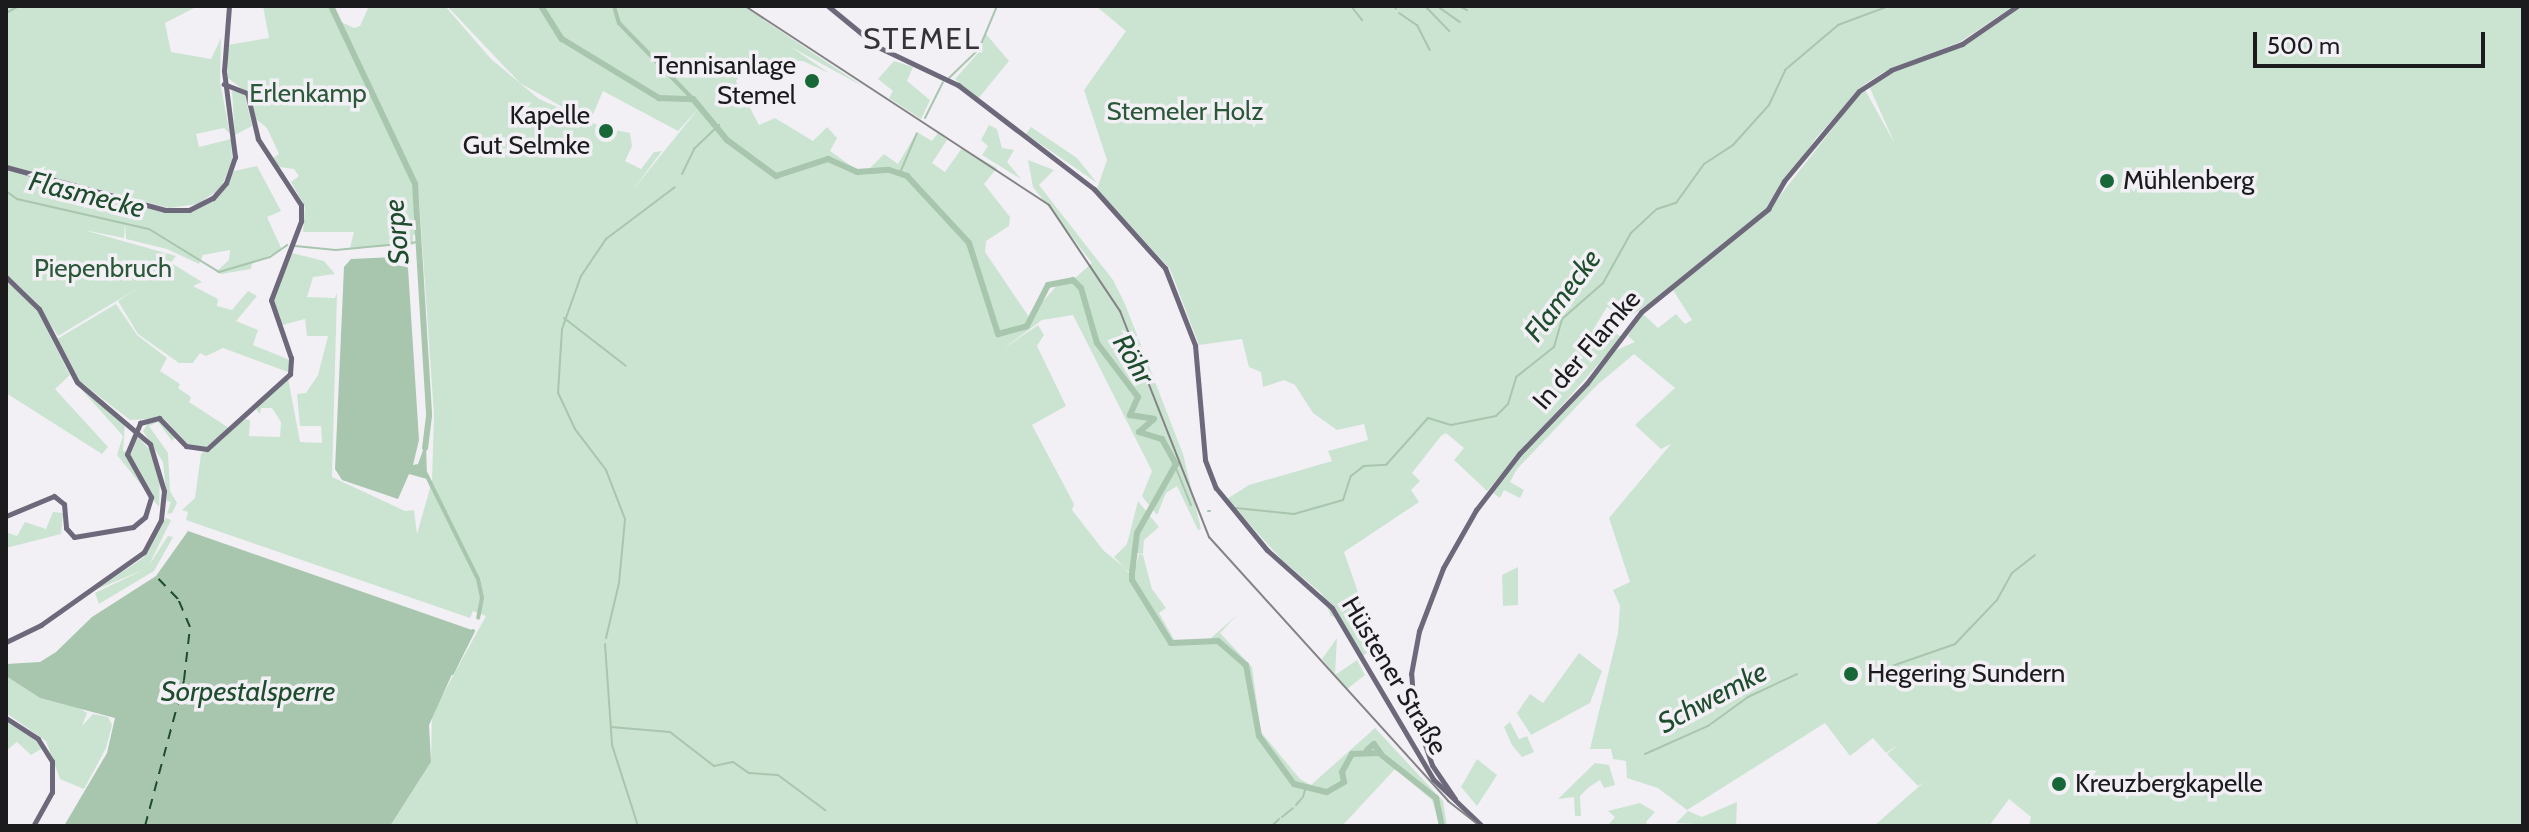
<!DOCTYPE html>
<html>
<head>
<meta charset="utf-8">
<style>
  body { margin:0 }
  #map { position:relative; width:2529px; height:832px; overflow:hidden; background:#f2f0f5; font-family:Cabin,sans-serif }
  div>[style] { position:absolute }
  .green>* { inset:0; background:#cbe4d1 }
  .water>* { inset:0; background:#a8c5ae }
  .stream>* { height:2px; margin:-1px; padding:0 1px; transform-origin:1px; border-radius:1px; background:#a8c5ae }
  .canal>* { height:4px; margin:-2px; padding:0 2px; transform-origin:2px; border-radius:2px; background:#a8c5ae }
  .river>* { height:6px; margin:-3px; padding:0 3px; transform-origin:3px; border-radius:3px; background:#a8c5ae }
  .ferry>* { height:2px; margin-top:-1px; transform-origin:0; background:repeating-linear-gradient(90deg,#1e4d2e 0 10px,transparent 0 18px) }
  .secondary>* { height:5px; margin:-2.5px; padding:0 2.5px; transform-origin:2.5px; border-radius:2.5px; background:#6e687b }
  .rail>* { height:2px; margin:-1px; padding:0 1px; transform-origin:1px; border-radius:1px; background:#848386 }
  .dots>* { width:22px; height:22px; translate:-50% -50%; box-sizing:border-box; border:4px solid #f2f0f5; border-radius:50% }
  span { translate:-50% -50%; white-space:nowrap; text-align:center; line-height:1.15; -webkit-text-stroke:7px #f2f0f5; paint-order:stroke }
  .poi-label { font-size:26px; color:#1b1b1d }
  .right { translate:-100% -50%; text-align:right }
  .left { translate:0 -50%; text-align:left }
  .park-label { font-size:26px; color:#2a5838 }
  .street-label { font-size:26px; color:#1b1b1d }
  .water-label { font-size:28px; color:#1e4d2e; font-style:italic }
  .quarter-label { font-size:30px; color:#343336; letter-spacing:2px }
  .frame { position:absolute; inset:0; border:8px solid #1b1b1d; pointer-events:none }
  .scale { position:absolute; left:2253px; top:32px; width:232px; height:36px; box-sizing:border-box; border:4px solid #1b1b1d; border-top:0; padding-left:10px; font-size:24px; line-height:28px; white-space:nowrap; color:#1b1b1d; -webkit-text-stroke:6px #f2f0f5; paint-order:stroke }
</style>
</head>
<body>
<div id="map">
  <div class="green">
    <i style="clip-path:polygon(6px 6px,198px 6px,165px 23px,171px 52px,211px 59px,221px 38px,220px 82px,230px 134px,224px 128px,196px 134px,199px 147px,231px 139px,232px 161px,221px 188px,198px 204px,169px 208px,6px 165px)"></i>
    <i style="clip-path:polygon(263px 6px,333px 6px,335px 19px,354px 28px,360px 26px,369px 6px,445px 6px,491px 59px,539px 99px,604px 128px,630px 133px,632px 146px,625px 161px,641px 169px,654px 152px,662px 151px,632px 191px,699px 108px,678px 131px,603px 91px,591px 119px,575px 114px,520px 83px,447px 6px,743px 6px,864px 87px,791px 47px,829px 73px,803px 61px,782px 61px,745px 71px,736px 81px,759px 125px,775px 118px,813px 141px,827px 127px,837px 138px,830px 151px,857px 170px,869px 169px,884px 154px,898px 164px,917px 132px,932px 141px,938px 133px,947px 140px,932px 163px,945px 172px,962px 148px,997px 168px,984px 184px,1010px 217px,1009px 226px,986px 241px,985px 252px,1029px 317px,1061px 281px,1074px 279px,1092px 263px,1033px 187px,1028px 160px,1054px 170px,1039px 185px,1113px 280px,1125px 304px,1183px 454px,1201px 529px,1198px 530px,1177px 486px,1166px 493px,1157px 515px,1142px 496px,1152px 471px,1073px 315px,1042px 320px,1003px 349px,1038px 325px,1044px 335px,1037px 346px,1066px 406px,1032px 425px,1074px 504px,1072px 510px,1104px 551px,1125px 568px,1114px 557px,1127px 544px,1138px 501px,1159px 527px,1144px 540px,1143px 554px,1137px 553px,1133px 574px,1125px 569px,1133px 577px,1139px 554px,1143px 555px,1152px 589px,1166px 608px,1159px 613px,1176px 643px,1216px 644px,1211px 638px,1237px 615px,1220px 633px,1252px 667px,1261px 732px,1300px 779px,1311px 785px,1375px 728px,1443px 801px,1447px 826px,1440px 826px,1432px 800px,1395px 769px,1342px 826px,390px 826px,431px 762px,432px 714px,486px 616px,473px 611px,470px 618px,186px 520px,188px 512px,182px 510px,195px 498px,201px 454px,245px 419px,250px 420px,249px 436px,280px 437px,281px 422px,272px 408px,261px 408px,260px 414px,256px 409px,288px 378px,300px 442px,322px 443px,321px 426px,300px 426px,297px 394px,306px 393px,318px 375px,328px 336px,307px 336px,305px 319px,279px 326px,273px 301px,292px 253px,324px 261px,335px 274px,313px 277px,307px 297px,335px 298px,337px 293px,332px 477px,405px 511px,414px 510px,417px 534px,432px 481px,434px 415px,419px 198px,411px 169px,364px 77px,410px 170px,418px 235px,413px 235px,413px 245px,350px 248px,354px 232px,303px 232px,305px 207px,291px 182px,299px 176px,294px 169px,279px 167px,273px 158px,279px 154px,267px 128px,253px 117px,250px 95px,228px 78px,227px 45px,269px 38px)"></i>
    <i style="clip-path:polygon(1096px 6px,2014px 6px,1960px 42px,1884px 72px,1865px 84px,1816px 138px,1766px 209px,1698px 266px,1768px 211px,1864px 88px,1895px 144px,1869px 86px,1891px 72px,1949px 51px,2016px 6px,2523px 6px,2523px 826px,2029px 826px,2031px 817px,2009px 799px,1989px 826px,1874px 826px,1924px 782px,1918px 786px,1887px 754px,1898px 745px,1886px 753px,1873px 738px,1850px 756px,1825px 723px,1687px 810px,1658px 788px,1627px 778px,1626px 761px,1613px 759px,1611px 749px,1590px 749px,1618px 633px,1620px 606px,1613px 590px,1630px 582px,1609px 518px,1671px 444px,1661px 449px,1635px 425px,1675px 388px,1634px 354px,1596px 386px,1517px 469px,1510px 482px,1524px 490px,1520px 498px,1504px 490px,1500px 498px,1493px 493px,1513px 462px,1584px 390px,1612px 352px,1635px 342px,1628px 336px,1642px 313px,1658px 328px,1676px 314px,1685px 324px,1692px 320px,1673px 290px,1683px 278px,1615px 328px,1607px 323px,1615px 312px,1607px 307px,1593px 330px,1601px 336px,1608px 329px,1622px 337px,1487px 491px,1454px 460px,1464px 448px,1446px 433px,1441px 436px,1412px 473px,1420px 481px,1411px 490px,1419px 502px,1344px 552px,1360px 598px,1369px 651px,1361px 658px,1340px 618px,1331px 616px,1322px 594px,1281px 559px,1227px 499px,1249px 485px,1332px 461px,1328px 451px,1368px 440px,1364px 424px,1337px 430px,1313px 413px,1295px 385px,1284px 380px,1263px 387px,1261px 372px,1249px 367px,1242px 339px,1199px 345px,1170px 269px,1097px 189px,1107px 160px,1084px 90px,1126px 31px)"></i>
    <i style="clip-path:polygon(986px 34px,1009px 61px,977px 100px,955px 79px,979px 52px)"></i>
    <i style="clip-path:polygon(894px 61px,913px 67px,907px 81px,930px 100px,921px 119px,889px 98px,893px 91px,878px 79px)"></i>
    <i style="clip-path:polygon(232px 91px,244px 92px,252px 126px,235px 135px)"></i>
    <i style="clip-path:polygon(989px 125px,997px 129px,1002px 148px,1014px 150px,1007px 162px,1021px 179px,982px 155px,988px 146px,981px 140px)"></i>
    <i style="clip-path:polygon(1031px 127px,1077px 158px,1097px 183px,1026px 134px)"></i>
    <i style="clip-path:polygon(257px 166px,281px 211px,267px 217px,282px 250px,252px 263px,251px 269px,221px 274px,216px 272px,229px 260px,230px 250px,203px 255px,199px 264px,167px 249px,126px 239px,125px 223px,124px 238px,84px 230px,176px 256px,163px 273px,58px 336px,36px 302px,6px 274px,6px 169px,157px 209px,189px 211px,216px 198px,234px 171px)"></i>
    <i style="clip-path:polygon(173px 264px,202px 282px,193px 286px,218px 299px,217px 306px,232px 310px,248px 291px,257px 296px,236px 321px,258px 330px,253px 345px,290px 360px,288px 372px,223px 348px,206px 356px,200px 353px,193px 363px,179px 363px,138px 334px,118px 301px)"></i>
    <i style="clip-path:polygon(6px 280px,37px 310px,70px 375px,55px 389px,108px 447px,102px 454px,6px 393px)"></i>
    <i style="clip-path:polygon(116px 304px,137px 335px,167px 358px,160px 371px,180px 384px,178px 388px,191px 397px,189px 402px,229px 428px,206px 447px,190px 446px,163px 418px,130px 420px,78px 380px,57px 339px)"></i>
    <i style="clip-path:polygon(81px 389px,125px 423px,123px 451px,129px 452px,135px 434px,151px 451px,160px 478px,159px 507px,117px 455px,123px 436px)"></i>
    <i style="clip-path:polygon(150px 420px,162px 422px,175px 437px,172px 441px,158px 422px,149px 426px,168px 453px,170px 491px,177px 503px,172px 513px,167px 514px,171px 502px,167px 501px,163px 462px,143px 431px)"></i>
    <i style="clip-path:polygon(53px 512px,63px 513px,61px 534px,6px 548px,6px 532px,17px 536px,25px 522px,46px 529px)"></i>
    <i style="clip-path:polygon(166px 518px,171px 520px,149px 565px,168px 536px,173px 537px,154px 571px,99px 604px,95px 593px,145px 569px,93px 591px,143px 558px)"></i>
    <i style="clip-path:polygon(1518px 567px,1518px 605px,1503px 606px,1502px 575px)"></i>
    <i style="clip-path:polygon(1337px 638px,1335px 675px,1357px 660px,1365px 675px,1347px 689px,1335px 675px,1322px 659px)"></i>
    <i style="clip-path:polygon(1579px 653px,1602px 671px,1590px 703px,1531px 735px,1517px 713px,1530px 694px,1543px 703px)"></i>
    <i style="clip-path:polygon(6px 676px,40px 698px,79px 708px,87px 713px,82px 726px,93px 714px,108px 717px,112px 725px,106px 748px,84px 789px,60px 779px,46px 741px,6px 713px)"></i>
    <i style="clip-path:polygon(6px 721px,34px 738px,43px 748px,31px 755px,17px 742px,6px 751px)"></i>
    <i style="clip-path:polygon(1510px 722px,1519px 739px,1527px 736px,1534px 752px,1522px 757px,1512px 745px,1504px 727px)"></i>
    <i style="clip-path:polygon(1477px 759px,1497px 775px,1477px 806px,1461px 787px)"></i>
    <i style="clip-path:polygon(1595px 763px,1609px 765px,1615px 785px,1604px 788px,1600px 780px,1589px 787px,1580px 796px,1581px 816px,1575px 816px,1574px 797px,1558px 799px)"></i>
    <i style="clip-path:polygon(1737px 802px,1736px 826px,1676px 823px,1688px 811px,1702px 817px)"></i>
    <i style="clip-path:polygon(1640px 803px,1655px 812px,1646px 822px,1648px 826px,1609px 824px,1615px 817px,1608px 811px)"></i>
  </div>
  <div class="water">
    <i style="clip-path:polygon(395px 257px,408px 268px,419px 440px,413px 465px,418px 464px,426px 442px,427px 479px,409px 474px,398px 499px,342px 480px,335px 469px,344px 267px,351px 259px)"></i>
    <i style="clip-path:polygon(188px 531px,472px 630px,429px 725px,431px 762px,390px 826px,64px 826px,107px 753px,115px 718px,40px 698px,6px 676px,6px 664px,40px 662px,56px 652px,92px 617px,156px 576px)"></i>
  </div>
  <div class="stream">
    <i style="left:1351px;top:6px;width:18px;rotate:52deg"></i>
    <i style="left:1395px;top:6px;width:3px;rotate:72deg"></i>
    <i style="left:1425px;top:6px;width:35px;rotate:46deg"></i>
    <i style="left:1437px;top:6px;width:28px;rotate:35deg"></i>
    <i style="left:1459px;top:6px;width:9px;rotate:27deg"></i>
    <i style="left:6px;top:13px;width:15px;rotate:-28deg"></i>
    <i style="left:1399px;top:13px;width:22px;rotate:34deg"></i>
    <i style="left:1417px;top:25px;width:28px;rotate:63deg"></i>
    <i style="left:949px;top:78px;width:42px;rotate:-44deg"></i>
    <i style="left:979px;top:49px;width:47px;rotate:-67.3deg"></i>
    <i style="left:925px;top:118px;width:40px;rotate:-63.4deg"></i>
    <i style="left:900px;top:173px;width:43px;rotate:-67deg"></i>
    <i style="left:682px;top:174px;width:28px;rotate:-64deg"></i>
    <i style="left:694px;top:149px;width:35px;rotate:-44deg"></i>
    <i style="left:6px;top:191px;width:14px;rotate:36deg"></i>
    <i style="left:17px;top:199px;width:135px;rotate:12.8deg"></i>
    <i style="left:149px;top:229px;width:82px;rotate:31.6deg"></i>
    <i style="left:219px;top:272px;width:53px;rotate:-16.4deg"></i>
    <i style="left:270px;top:257px;width:21px;rotate:-35deg"></i>
    <i style="left:295px;top:246px;width:41px;rotate:5.6deg"></i>
    <i style="left:336px;top:250px;width:84px;rotate:-5.4deg"></i>
    <i style="left:564px;top:318px;width:78px;rotate:37.7deg"></i>
    <i style="left:1176px;top:468px;width:40px;rotate:68deg"></i>
    <i style="left:1236px;top:508px;width:58px;rotate:5.9deg"></i>
    <i style="left:1294px;top:514px;width:51px;rotate:-15.9deg"></i>
    <i style="left:1343px;top:500px;width:25px;rotate:-72deg"></i>
    <i style="left:1351px;top:476px;width:16px;rotate:-38deg"></i>
    <i style="left:1364px;top:466px;width:22px;rotate:-3deg"></i>
    <i style="left:1386px;top:465px;width:63px;rotate:-48.2deg"></i>
    <i style="left:1428px;top:418px;width:24px;rotate:17deg"></i>
    <i style="left:1451px;top:425px;width:46px;rotate:-11.3deg"></i>
    <i style="left:1496px;top:416px;width:17px;rotate:-45deg"></i>
    <i style="left:1508px;top:404px;width:28px;rotate:-73deg"></i>
    <i style="left:1516px;top:377px;width:48px;rotate:-38.3deg"></i>
    <i style="left:1554px;top:347px;width:29px;rotate:-74deg"></i>
    <i style="left:1562px;top:319px;width:55px;rotate:-41.3deg"></i>
    <i style="left:1603px;top:283px;width:57px;rotate:-60.8deg"></i>
    <i style="left:1631px;top:233px;width:35px;rotate:-43deg"></i>
    <i style="left:1657px;top:209px;width:20px;rotate:-18deg"></i>
    <i style="left:1676px;top:203px;width:48px;rotate:-54.3deg"></i>
    <i style="left:1704px;top:164px;width:35px;rotate:-33deg"></i>
    <i style="left:1733px;top:145px;width:54px;rotate:-48deg"></i>
    <i style="left:1769px;top:105px;width:38px;rotate:-65deg"></i>
    <i style="left:1785px;top:70px;width:70px;rotate:-40.3deg"></i>
    <i style="left:1838px;top:25px;width:54px;rotate:-20.4deg"></i>
    <i style="left:1208px;top:511px;width:2px"></i>
    <i style="left:606px;top:638px;width:57px;rotate:-76.7deg"></i>
    <i style="left:619px;top:583px;width:64px;rotate:-84.6deg"></i>
    <i style="left:625px;top:519px;width:53px;rotate:-111.2deg"></i>
    <i style="left:606px;top:470px;width:51px;rotate:-127.1deg"></i>
    <i style="left:575px;top:429px;width:40px;rotate:-115deg"></i>
    <i style="left:558px;top:393px;width:64px;rotate:-86.4deg"></i>
    <i style="left:562px;top:329px;width:56px;rotate:-70.3deg"></i>
    <i style="left:581px;top:276px;width:45px;rotate:-56deg"></i>
    <i style="left:606px;top:239px;width:86px;rotate:-37deg"></i>
    <i style="left:605px;top:644px;width:101px;rotate:86deg"></i>
    <i style="left:612px;top:745px;width:85px;rotate:72.2deg"></i>
    <i style="left:1892px;top:666px;width:67px;rotate:-19.2deg"></i>
    <i style="left:1955px;top:644px;width:61px;rotate:-46.3deg"></i>
    <i style="left:1997px;top:600px;width:31px;rotate:-61deg"></i>
    <i style="left:2012px;top:573px;width:29px;rotate:-38deg"></i>
    <i style="left:1877px;top:671px;width:12px;rotate:-20deg"></i>
    <i style="left:611px;top:727px;width:59px;rotate:4.8deg"></i>
    <i style="left:670px;top:732px;width:56px;rotate:37.7deg"></i>
    <i style="left:714px;top:766px;width:19px;rotate:-12deg"></i>
    <i style="left:733px;top:762px;width:19px;rotate:35deg"></i>
    <i style="left:749px;top:773px;width:29px;rotate:4deg"></i>
    <i style="left:778px;top:775px;width:59px;rotate:36.7deg"></i>
    <i style="left:1645px;top:754px;width:69px;rotate:-24deg"></i>
    <i style="left:1708px;top:726px;width:49px;rotate:-35.9deg"></i>
    <i style="left:1748px;top:697px;width:54px;rotate:-25.1deg"></i>
    <i style="left:1303px;top:797px;width:7px;rotate:-74deg"></i>
    <i style="left:1296px;top:805px;width:9px;rotate:-49deg"></i>
    <i style="left:1282px;top:817px;width:14px;rotate:-39deg"></i>
    <i style="left:1272px;top:826px;width:10px;rotate:-45deg"></i>
  </div>
  <div class="canal">
    <i style="left:614px;top:6px;width:18px;rotate:74deg"></i>
    <i style="left:619px;top:23px;width:106px;rotate:45.8deg"></i>
    <i style="left:426px;top:474px;width:117px;rotate:63.7deg"></i>
    <i style="left:478px;top:579px;width:19px;rotate:78deg"></i>
    <i style="left:482px;top:598px;width:20px;rotate:101deg"></i>
    <i style="left:452px;top:673px;width:47px;rotate:-63.4deg"></i>
  </div>
  <div class="river">
    <i style="left:331px;top:6px;width:197px;rotate:64.7deg"></i>
    <i style="left:415px;top:184px;width:232px;rotate:86.5deg"></i>
    <i style="left:429px;top:416px;width:32px;rotate:97deg"></i>
    <i style="left:541px;top:6px;width:39px;rotate:58deg"></i>
    <i style="left:562px;top:39px;width:114px;rotate:31.3deg"></i>
    <i style="left:659px;top:98px;width:34px;rotate:2deg"></i>
    <i style="left:693px;top:99px;width:53px;rotate:50.3deg"></i>
    <i style="left:727px;top:140px;width:61px;rotate:36.3deg"></i>
    <i style="left:776px;top:176px;width:55px;rotate:-18.1deg"></i>
    <i style="left:828px;top:159px;width:32px;rotate:24deg"></i>
    <i style="left:857px;top:172px;width:32px;rotate:-4deg"></i>
    <i style="left:889px;top:170px;width:19px;rotate:18deg"></i>
    <i style="left:907px;top:176px;width:91px;rotate:47.2deg"></i>
    <i style="left:969px;top:243px;width:96px;rotate:72.3deg"></i>
    <i style="left:998px;top:334px;width:30px;rotate:-15deg"></i>
    <i style="left:1027px;top:326px;width:46px;rotate:-62.9deg"></i>
    <i style="left:1048px;top:285px;width:25px;rotate:-11deg"></i>
    <i style="left:1073px;top:280px;width:11px;rotate:45deg"></i>
    <i style="left:1081px;top:288px;width:57px;rotate:73.8deg"></i>
    <i style="left:1097px;top:343px;width:68px;rotate:52.8deg"></i>
    <i style="left:1138px;top:397px;width:20px;rotate:114deg"></i>
    <i style="left:1130px;top:415px;width:24px;rotate:9deg"></i>
    <i style="left:1154px;top:419px;width:20px;rotate:139deg"></i>
    <i style="left:1139px;top:432px;width:24px;rotate:17deg"></i>
    <i style="left:1162px;top:439px;width:29px;rotate:61deg"></i>
    <i style="left:1176px;top:464px;width:79px;rotate:119.5deg"></i>
    <i style="left:1137px;top:533px;width:39px;rotate:97deg"></i>
    <i style="left:1132px;top:572px;width:8px;rotate:90deg"></i>
    <i style="left:1132px;top:580px;width:74px;rotate:58.2deg"></i>
    <i style="left:1171px;top:643px;width:47px;rotate:-2.4deg"></i>
    <i style="left:1218px;top:641px;width:37px;rotate:41deg"></i>
    <i style="left:1246px;top:665px;width:72px;rotate:79.6deg"></i>
    <i style="left:1259px;top:736px;width:59px;rotate:53.9deg"></i>
    <i style="left:1294px;top:784px;width:34px;rotate:14deg"></i>
    <i style="left:1327px;top:792px;width:20px;rotate:-30deg"></i>
    <i style="left:1344px;top:782px;width:10px;rotate:-101deg"></i>
    <i style="left:1342px;top:772px;width:21px;rotate:-61deg"></i>
    <i style="left:1352px;top:754px;width:27px;rotate:-2deg"></i>
    <i style="left:1379px;top:753px;width:73px;rotate:38.3deg"></i>
    <i style="left:1436px;top:798px;width:29px;rotate:78deg"></i>
    <i style="left:1367px;top:750px;width:9px;rotate:-41deg"></i>
    <i style="left:1374px;top:744px;width:12px;rotate:55deg"></i>
  </div>
  <div class="ferry">
    <i style="left:145px;top:826px;width:151px;rotate:-75deg"></i>
    <i style="left:184px;top:680px;width:53px;rotate:-83.5deg"></i>
    <i style="left:190px;top:627px;width:30px;rotate:-113deg"></i>
    <i style="left:178px;top:599px;width:32px;rotate:-134deg"></i>
  </div>
  <div class="secondary">
    <i style="left:828px;top:6px;width:65px;rotate:39.4deg"></i>
    <i style="left:878px;top:47px;width:89px;rotate:25.4deg"></i>
    <i style="left:958px;top:85px;width:171px;rotate:37.4deg"></i>
    <i style="left:1094px;top:189px;width:106px;rotate:48.1deg"></i>
    <i style="left:1165px;top:268px;width:83px;rotate:68.7deg"></i>
    <i style="left:1195px;top:345px;width:115px;rotate:85deg"></i>
    <i style="left:1205px;top:460px;width:30px;rotate:69deg"></i>
    <i style="left:1216px;top:488px;width:80px;rotate:50.6deg"></i>
    <i style="left:1267px;top:550px;width:87px;rotate:41.7deg"></i>
    <i style="left:1332px;top:608px;width:199px;rotate:59.4deg"></i>
    <i style="left:1433px;top:779px;width:68px;rotate:43.8deg"></i>
    <i style="left:6px;top:167px;width:165px;rotate:15.1deg"></i>
    <i style="left:165px;top:210px;width:24px"></i>
    <i style="left:189px;top:210px;width:27px;rotate:-27deg"></i>
    <i style="left:213px;top:198px;width:20px;rotate:-49deg"></i>
    <i style="left:226px;top:183px;width:28px;rotate:-71deg"></i>
    <i style="left:235px;top:157px;width:87px;rotate:-97.3deg"></i>
    <i style="left:224px;top:71px;width:65px;rotate:-85.6deg"></i>
    <i style="left:6px;top:277px;width:46px;rotate:44.1deg"></i>
    <i style="left:39px;top:309px;width:82px;rotate:62.5deg"></i>
    <i style="left:77px;top:382px;width:96px;rotate:40.3deg"></i>
    <i style="left:150px;top:444px;width:49px;rotate:73.4deg"></i>
    <i style="left:164px;top:491px;width:29px;rotate:96deg"></i>
    <i style="left:161px;top:520px;width:36px;rotate:118deg"></i>
    <i style="left:144px;top:552px;width:126px;rotate:144.7deg"></i>
    <i style="left:41px;top:625px;width:39px;rotate:154deg"></i>
    <i style="left:6px;top:516px;width:52px;rotate:-22.6deg"></i>
    <i style="left:54px;top:496px;width:13px;rotate:39deg"></i>
    <i style="left:64px;top:504px;width:24px;rotate:85deg"></i>
    <i style="left:66px;top:528px;width:12px;rotate:48deg"></i>
    <i style="left:74px;top:537px;width:60px;rotate:-9.6deg"></i>
    <i style="left:133px;top:527px;width:16px;rotate:-40deg"></i>
    <i style="left:145px;top:517px;width:21px;rotate:-73deg"></i>
    <i style="left:151px;top:497px;width:49px;rotate:-119.2deg"></i>
    <i style="left:127px;top:454px;width:34px;rotate:-67deg"></i>
    <i style="left:140px;top:423px;width:20px;rotate:-15deg"></i>
    <i style="left:159px;top:418px;width:39px;rotate:46deg"></i>
    <i style="left:186px;top:446px;width:21px;rotate:8deg"></i>
    <i style="left:207px;top:449px;width:112px;rotate:-42.1deg"></i>
    <i style="left:290px;top:374px;width:16px;rotate:-86deg"></i>
    <i style="left:291px;top:358px;width:61px;rotate:-109deg"></i>
    <i style="left:271px;top:300px;width:85px;rotate:-69.2deg"></i>
    <i style="left:301px;top:221px;width:16px;rotate:-90deg"></i>
    <i style="left:301px;top:205px;width:79px;rotate:-123.1deg"></i>
    <i style="left:258px;top:139px;width:47px;rotate:-103.4deg"></i>
    <i style="left:247px;top:93px;width:25px;rotate:-159deg"></i>
    <i style="left:6px;top:718px;width:38px;rotate:33deg"></i>
    <i style="left:38px;top:739px;width:26px;rotate:58deg"></i>
    <i style="left:52px;top:761px;width:31px;rotate:90deg"></i>
    <i style="left:52px;top:792px;width:39px;rotate:119deg"></i>
    <i style="left:1455px;top:799px;width:41px;rotate:-124.1deg"></i>
    <i style="left:1432px;top:765px;width:55px;rotate:-109.1deg"></i>
    <i style="left:1414px;top:713px;width:39px;rotate:-94deg"></i>
    <i style="left:1411px;top:674px;width:44px;rotate:-79.5deg"></i>
    <i style="left:1419px;top:631px;width:67px;rotate:-69.1deg"></i>
    <i style="left:1443px;top:568px;width:67px;rotate:-60.4deg"></i>
    <i style="left:1476px;top:510px;width:71px;rotate:-52.5deg"></i>
    <i style="left:1519px;top:454px;width:98px;rotate:-46.2deg"></i>
    <i style="left:1587px;top:383px;width:89px;rotate:-52.7deg"></i>
    <i style="left:1641px;top:312px;width:164px;rotate:-39deg"></i>
    <i style="left:1768px;top:209px;width:32px;rotate:-60deg"></i>
    <i style="left:1784px;top:181px;width:117px;rotate:-50.2deg"></i>
    <i style="left:1859px;top:91px;width:38px;rotate:-33deg"></i>
    <i style="left:1891px;top:70px;width:76px;rotate:-20.1deg"></i>
    <i style="left:1962px;top:44px;width:67px;rotate:-34.6deg"></i>
  </div>
  <div class="rail">
    <i style="left:745px;top:6px;width:363px;rotate:33.2deg"></i>
    <i style="left:1049px;top:205px;width:128px;rotate:56.2deg"></i>
    <i style="left:1120px;top:311px;width:243px;rotate:68.5deg"></i>
    <i style="left:1209px;top:537px;width:356px;rotate:47.8deg"></i>
    <i style="left:1448px;top:801px;width:41px;rotate:38deg"></i>
  </div>
  <div class="dots">
    <i style="left:812px;top:81px;background:#176737"></i>
    <i style="left:606px;top:131px;background:#176737"></i>
    <i style="left:2107px;top:181px;background:#176737"></i>
    <i style="left:1851px;top:674px;background:#176737"></i>
    <i style="left:2059px;top:784px;background:#176737"></i>
  </div>
  <div class="poi-label">
    <span class="right" style="left:796px;top:81px">Tennisanlage<br>Stemel</span>
    <span class="right" style="left:590px;top:131px">Kapelle<br>Gut Selmke</span>
    <span class="left" style="left:2123px;top:181px">Mühlenberg</span>
    <span class="left" style="left:1867px;top:674px">Hegering Sundern</span>
    <span class="left" style="left:2075px;top:784px">Kreuzbergkapelle</span>
  </div>
  <div class="park-label">
    <span style="left:308px;top:94px">Erlenkamp</span>
    <span style="left:1185px;top:112px">Stemeler Holz</span>
    <span style="left:103px;top:269px">Piepenbruch</span>
  </div>
  <div class="street-label">
    <span style="left:1587px;top:350px;rotate:-49deg">In der Flamke</span>
    <span style="left:1394px;top:676px;rotate:59deg">Hüstener Straße</span>
  </div>
  <div class="water-label">
    <span style="left:87px;top:194px;rotate:14deg">Flasmecke</span>
    <span style="left:396px;top:232px;rotate:-95deg">Sorpe</span>
    <span style="left:1562px;top:295px;rotate:-53deg">Flamecke</span>
    <span style="left:1134px;top:359px;rotate:59deg">Röhr</span>
    <span style="left:248px;top:691px">Sorpestalsperre</span>
    <span style="left:1712px;top:697px;rotate:-28deg">Schwemke</span>
  </div>
  <div class="quarter-label">
    <span style="left:922px;top:39px">STEMEL</span>
  </div>
  <div class="frame"></div>
  <div class="scale">500 m</div>
</div>
</body>
</html>
